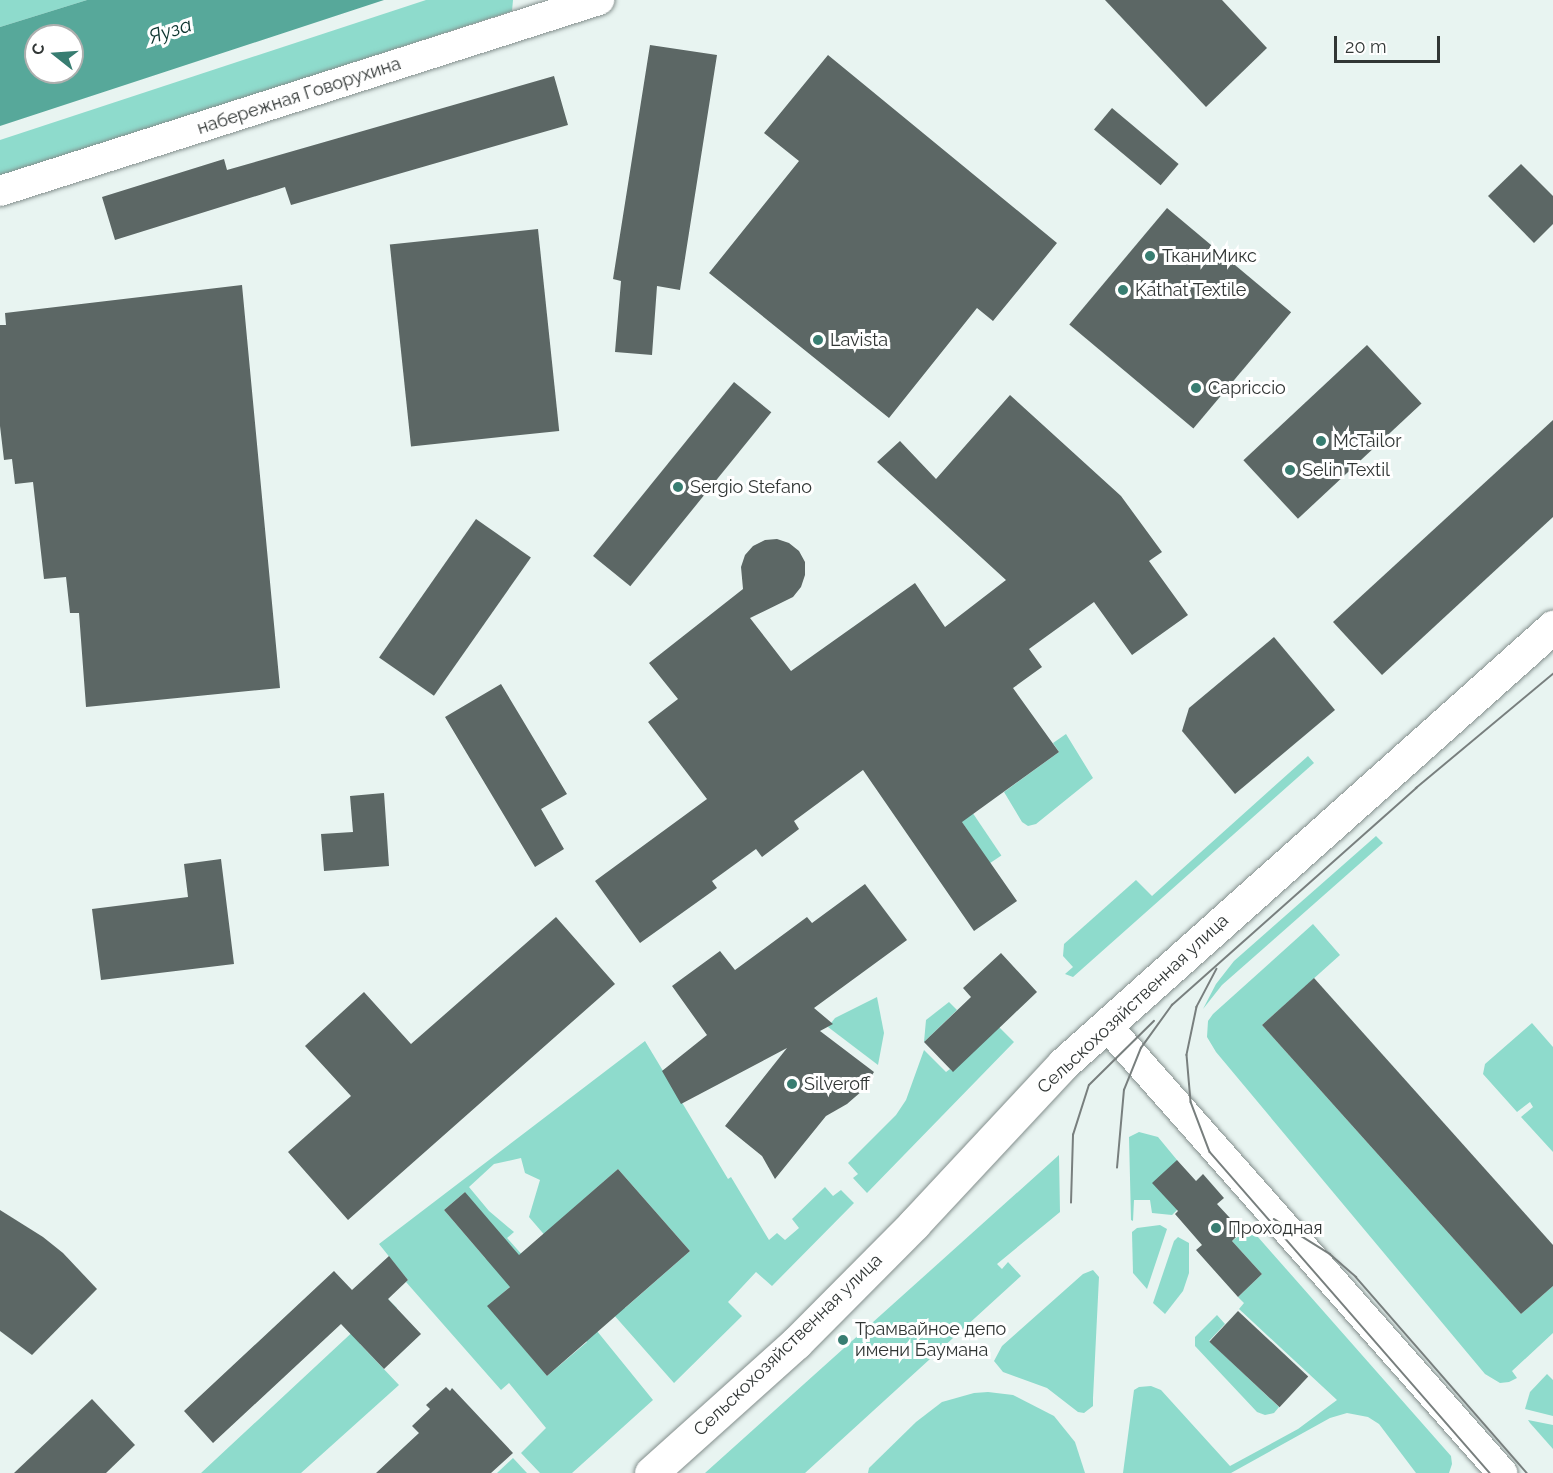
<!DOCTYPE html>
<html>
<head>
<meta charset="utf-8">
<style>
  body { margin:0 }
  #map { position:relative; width:1553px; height:1473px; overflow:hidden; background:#e8f4f1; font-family:Raleway,sans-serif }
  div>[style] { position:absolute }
  .green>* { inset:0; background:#8edbcc; transform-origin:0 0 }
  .water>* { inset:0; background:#57a89a }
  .building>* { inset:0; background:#5c6765; transform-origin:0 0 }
  .roads { filter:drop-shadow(0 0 2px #838e8c) drop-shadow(0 0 2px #838e8c) }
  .street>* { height:30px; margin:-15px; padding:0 15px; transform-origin:15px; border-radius:15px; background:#fff }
  .secondary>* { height:33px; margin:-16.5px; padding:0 16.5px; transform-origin:16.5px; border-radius:16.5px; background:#fff }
  .tram>* { height:1.5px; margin:-0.75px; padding:0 0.75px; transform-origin:0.75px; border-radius:0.75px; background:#787f7e }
  .dots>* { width:16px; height:16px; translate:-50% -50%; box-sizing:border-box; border:3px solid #fff; border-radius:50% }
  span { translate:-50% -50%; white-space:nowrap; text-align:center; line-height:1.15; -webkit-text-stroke:6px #fff; paint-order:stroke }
  .street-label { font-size:18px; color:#313635 }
  .poi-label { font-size:18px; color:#313635 }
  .left { translate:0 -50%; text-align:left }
  .water-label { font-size:20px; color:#0d352f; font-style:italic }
  .north { position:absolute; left:24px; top:24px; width:60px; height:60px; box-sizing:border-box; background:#fff; border:2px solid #adafae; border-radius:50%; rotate:287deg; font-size:16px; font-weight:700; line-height:24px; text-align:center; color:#313635 }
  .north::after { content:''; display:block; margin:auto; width:21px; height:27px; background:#387d71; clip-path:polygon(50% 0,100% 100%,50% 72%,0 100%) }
  .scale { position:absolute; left:1334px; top:36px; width:106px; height:27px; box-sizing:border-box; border:3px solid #313635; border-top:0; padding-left:8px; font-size:18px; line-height:21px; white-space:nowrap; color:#313635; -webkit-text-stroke:4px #fff; paint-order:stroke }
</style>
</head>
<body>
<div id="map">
  <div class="green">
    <i style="clip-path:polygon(0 0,87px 0,0 27px)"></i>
    <i style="clip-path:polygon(426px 0,513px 0,512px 11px,0 177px,0 140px)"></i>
    <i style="clip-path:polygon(1066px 734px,1093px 778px,1036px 824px,1028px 826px,1022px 822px,1004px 792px,1059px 752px,1053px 743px)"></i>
    <i style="clip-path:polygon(1308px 756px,1314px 763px,1073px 977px,1065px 974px,1073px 967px,1063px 956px,1064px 944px,1136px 880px,1152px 896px)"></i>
    <i style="left:941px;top:766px;width:108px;height:14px;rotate:56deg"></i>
    <i style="clip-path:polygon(1376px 836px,1383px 843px,1222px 985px,1203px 1009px,1216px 984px,1234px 961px)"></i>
    <i style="clip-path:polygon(1313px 924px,1340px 955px,1262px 1025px,1521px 1314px,1553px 1286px,1553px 1333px,1512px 1371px,1517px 1378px,1509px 1382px,1500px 1383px,1485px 1374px,1216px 1052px,1207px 1037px,1208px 1021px,1213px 1014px)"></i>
    <i style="clip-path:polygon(877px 997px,884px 1033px,878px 1065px,828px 1027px,835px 1018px)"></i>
    <i style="clip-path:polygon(949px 1002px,957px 1010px,924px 1042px,926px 1020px)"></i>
    <i style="clip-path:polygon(1532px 1023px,1553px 1047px,1553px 1152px,1521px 1117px,1533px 1107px,1530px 1102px,1517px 1112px,1483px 1074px,1485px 1064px)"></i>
    <i style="clip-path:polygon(999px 1027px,1014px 1042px,867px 1193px,853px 1178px,858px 1174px,848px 1163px,896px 1115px,906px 1100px,924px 1050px,946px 1072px,950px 1069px,952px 1071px)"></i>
    <i style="clip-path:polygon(evenodd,645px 1041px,728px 1179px,731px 1177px,769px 1240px,777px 1233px,785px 1240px,799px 1228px,792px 1219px,825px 1187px,833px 1196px,841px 1190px,854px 1203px,772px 1286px,756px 1272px,728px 1302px,742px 1316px,674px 1383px,598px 1297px,625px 1308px,690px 1251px,618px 1169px,553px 1226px,585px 1282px,529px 1217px,540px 1180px,525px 1173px,521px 1158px,494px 1164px,469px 1187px,489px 1211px,514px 1232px,507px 1238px,524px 1257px,532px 1251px,653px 1400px,572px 1473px,540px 1473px,521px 1453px,546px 1428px,509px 1383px,501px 1390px,406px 1282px,408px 1280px,379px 1244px,645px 1041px,465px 1192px,486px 1259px,444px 1210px,465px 1192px,645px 1041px,528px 1271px,587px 1342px,547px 1376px,488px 1306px,528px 1271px)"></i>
    <i style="clip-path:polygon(1139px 1132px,1158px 1137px,1177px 1160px,1177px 1210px,1172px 1215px,1152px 1213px,1150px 1200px,1134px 1200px,1133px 1221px,1131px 1220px,1129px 1137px)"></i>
    <i style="clip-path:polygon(1059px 1155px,1060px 1212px,997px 1264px,1002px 1269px,1008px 1262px,1021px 1276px,805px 1473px,705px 1473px)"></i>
    <i style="clip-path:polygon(1160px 1225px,1167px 1229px,1147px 1289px,1133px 1273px,1132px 1232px,1137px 1228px)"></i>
    <i style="clip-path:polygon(1250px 1228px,1451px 1456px,1452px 1464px,1449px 1473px,1416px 1473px,1379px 1424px,1368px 1417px,1347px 1413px,1330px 1418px,1231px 1473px,1123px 1473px,1134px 1390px,1139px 1387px,1151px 1386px,1161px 1390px,1230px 1466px,1298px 1429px,1337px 1400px,1239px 1309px,1244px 1303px,1238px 1297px,1262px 1274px,1232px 1241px)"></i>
    <i style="clip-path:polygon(1178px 1237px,1189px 1243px,1189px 1273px,1183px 1291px,1165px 1314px,1153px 1303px,1174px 1241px)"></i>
    <i style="clip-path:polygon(1093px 1270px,1099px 1277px,1093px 1398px,1093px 1406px,1084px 1413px,1078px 1412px,1047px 1388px,1003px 1372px,994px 1361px,1002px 1346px,1083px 1274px)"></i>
    <i style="clip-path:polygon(388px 1299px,397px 1308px,360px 1344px,399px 1385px,301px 1473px,201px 1473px)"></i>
    <i style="clip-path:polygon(1217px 1315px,1225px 1324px,1209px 1341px,1279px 1407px,1274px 1413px,1265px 1415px,1257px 1412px,1195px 1346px,1195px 1337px)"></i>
    <i style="clip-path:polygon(1547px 1374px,1553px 1380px,1553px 1416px,1525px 1409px,1530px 1392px)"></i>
    <i style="clip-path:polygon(988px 1392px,1013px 1395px,1054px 1416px,1075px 1442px,1085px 1473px,868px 1473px,869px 1468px,916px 1422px,942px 1402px,974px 1393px)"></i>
    <i style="clip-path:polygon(1528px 1420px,1553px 1425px,1553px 1449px,1530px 1423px)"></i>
    <i style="clip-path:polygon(513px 1458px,527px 1473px,497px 1473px)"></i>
  </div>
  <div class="water">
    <i style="clip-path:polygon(evenodd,87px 0,384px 0,0 126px,0 27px,87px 0,36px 36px,72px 36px,72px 72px,36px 72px,36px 36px)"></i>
  </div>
  <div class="building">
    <i style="clip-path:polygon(1105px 0,1222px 0,1267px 48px,1206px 107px)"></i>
    <i style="clip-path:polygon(650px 45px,717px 55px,680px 290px,657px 286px,652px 355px,615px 352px,621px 281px,613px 279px)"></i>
    <i style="clip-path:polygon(828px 55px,1057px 243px,993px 321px,977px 308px,889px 418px,709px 273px,799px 161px,764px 133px)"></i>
    <i style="clip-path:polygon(554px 76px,568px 125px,291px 205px,285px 187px,115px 240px,102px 197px,224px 159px,227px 170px)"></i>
    <i style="left:1112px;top:108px;width:87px;height:28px;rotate:40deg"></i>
    <i style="clip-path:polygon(1521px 164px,1553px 196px,1553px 224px,1534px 243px,1488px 196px)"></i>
    <i style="left:1167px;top:208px;width:162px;height:152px;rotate:40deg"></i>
    <i style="left:538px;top:229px;width:203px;height:149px;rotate:84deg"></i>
    <i style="clip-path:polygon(242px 285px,280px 688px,86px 707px,79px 613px,70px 613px,66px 577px,44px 579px,33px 482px,15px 484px,12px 459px,4px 460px,0 426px,0 325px,6px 325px,5px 313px)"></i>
    <i style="left:1367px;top:345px;width:80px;height:169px;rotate:47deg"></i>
    <i style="left:734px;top:382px;width:48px;height:224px;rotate:39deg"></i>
    <i style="clip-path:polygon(1010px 395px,1121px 496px,1162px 552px,1149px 561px,1188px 615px,1132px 655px,1094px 602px,1029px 649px,1042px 667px,1013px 688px,1059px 752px,962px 822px,1017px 901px,974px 931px,863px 770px,794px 821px,799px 829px,762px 857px,756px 849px,712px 881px,717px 888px,640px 943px,595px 881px,707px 799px,648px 722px,678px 699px,649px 663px,743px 589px,741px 567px,745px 555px,753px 546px,765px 540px,777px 539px,789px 543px,799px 551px,805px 562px,805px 575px,801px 587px,793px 597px,750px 618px,791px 671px,915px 583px,945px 627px,1006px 580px,877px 462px,900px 441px,936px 479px)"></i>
    <i style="clip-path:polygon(1553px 420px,1553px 517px,1382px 675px,1333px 622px)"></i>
    <i style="left:476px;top:519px;width:67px;height:169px;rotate:35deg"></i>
    <i style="clip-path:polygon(1274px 637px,1335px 710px,1235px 794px,1182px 731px,1189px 708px)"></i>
    <i style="clip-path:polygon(501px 684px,567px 794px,541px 809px,564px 849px,535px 867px,445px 717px)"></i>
    <i style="clip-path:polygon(384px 793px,389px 866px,324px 871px,321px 834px,353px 832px,350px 796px)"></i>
    <i style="clip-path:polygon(221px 859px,234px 964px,101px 980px,92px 909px,188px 897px,184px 864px)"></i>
    <i style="clip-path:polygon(865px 884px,907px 940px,814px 1008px,833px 1024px,820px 1031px,874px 1072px,862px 1091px,847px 1104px,826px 1116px,775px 1179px,762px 1156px,725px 1126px,787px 1048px,681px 1104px,662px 1071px,707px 1035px,672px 986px,720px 951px,735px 970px,807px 917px,812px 923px)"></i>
    <i style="clip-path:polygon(556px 917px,615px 984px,348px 1220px,288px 1152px,351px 1096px,305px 1046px,364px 992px,411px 1044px)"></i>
    <i style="clip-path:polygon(1001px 953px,1037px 992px,953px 1072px,924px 1042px,971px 997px,963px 988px)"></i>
    <i style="clip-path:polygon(1314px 978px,1553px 1245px,1553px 1286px,1521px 1314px,1262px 1025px)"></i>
    <i style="clip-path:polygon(1177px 1160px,1196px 1181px,1203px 1174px,1224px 1198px,1217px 1204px,1242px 1231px,1232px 1241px,1262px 1274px,1238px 1297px,1196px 1250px,1202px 1245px,1175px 1214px,1178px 1211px,1152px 1183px)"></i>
    <i style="clip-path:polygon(618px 1169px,690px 1251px,547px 1376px,487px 1306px,510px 1287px,444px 1210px,465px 1192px,519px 1255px)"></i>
    <i style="clip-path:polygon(0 1210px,43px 1237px,63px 1253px,97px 1289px,32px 1355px,0 1331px)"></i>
    <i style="clip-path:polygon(389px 1256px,408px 1280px,388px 1299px,421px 1334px,384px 1369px,341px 1324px,213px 1443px,184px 1411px,334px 1271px,352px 1290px)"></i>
    <i style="left:1238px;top:1311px;width:96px;height:42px;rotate:43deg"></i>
    <i style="clip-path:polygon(446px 1387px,450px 1391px,452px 1388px,513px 1453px,491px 1473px,376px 1473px,419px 1433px,412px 1426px,430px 1409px,426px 1405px)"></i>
    <i style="clip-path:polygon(92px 1399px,135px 1445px,106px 1473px,14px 1473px)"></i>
  </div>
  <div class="roads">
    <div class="street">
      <i style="left:0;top:191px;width:629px;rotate:-17.69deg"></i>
      <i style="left:1107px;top:1026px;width:597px;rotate:48.53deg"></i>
    </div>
    <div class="secondary">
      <i style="left:651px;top:1473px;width:195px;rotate:-41.9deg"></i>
      <i style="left:796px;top:1343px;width:168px;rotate:-45.2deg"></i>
      <i style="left:914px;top:1224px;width:219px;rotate:-47deg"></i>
      <i style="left:1063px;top:1064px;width:657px;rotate:-41.73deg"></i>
    </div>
  </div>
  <div class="tram">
    <i style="left:1217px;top:969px;width:43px;rotate:117.8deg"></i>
    <i style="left:1197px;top:1007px;width:49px;rotate:101.8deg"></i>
    <i style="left:1187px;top:1055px;width:47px;rotate:85.1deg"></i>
    <i style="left:1191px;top:1102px;width:53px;rotate:69.2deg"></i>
    <i style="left:1210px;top:1152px;width:426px;rotate:48.9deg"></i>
    <i style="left:1117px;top:1168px;width:78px;rotate:-84.9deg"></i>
    <i style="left:1124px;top:1090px;width:45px;rotate:-68deg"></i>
    <i style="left:1141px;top:1048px;width:53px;rotate:-54.2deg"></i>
    <i style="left:1172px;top:1005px;width:327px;rotate:-41.6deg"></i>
    <i style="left:1416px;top:788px;width:178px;rotate:-39.8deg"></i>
    <i style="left:1071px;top:1203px;width:68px;rotate:-88.3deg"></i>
    <i style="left:1073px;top:1135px;width:52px;rotate:-72.3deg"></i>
    <i style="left:1089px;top:1085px;width:91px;rotate:-44.6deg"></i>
    <i style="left:1274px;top:1219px;width:66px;rotate:32deg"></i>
    <i style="left:1330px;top:1254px;width:35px;rotate:41deg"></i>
    <i style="left:1356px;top:1277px;width:260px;rotate:48.9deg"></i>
  </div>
  <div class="dots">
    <i style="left:1150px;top:256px;background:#387d71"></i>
    <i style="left:1123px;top:290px;background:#387d71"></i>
    <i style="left:818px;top:340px;background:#387d71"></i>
    <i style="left:1196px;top:388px;background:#387d71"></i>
    <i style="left:1321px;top:441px;background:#387d71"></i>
    <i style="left:1290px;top:470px;background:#387d71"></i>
    <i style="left:678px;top:487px;background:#387d71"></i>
    <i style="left:792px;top:1084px;background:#387d71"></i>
    <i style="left:1216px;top:1228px;background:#387d71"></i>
    <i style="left:843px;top:1340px;background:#387d71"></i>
  </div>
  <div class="street-label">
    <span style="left:299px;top:96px;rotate:-18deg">набережная Говорухина</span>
    <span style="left:1133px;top:1004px;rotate:-43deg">Сельскохозяйственная улица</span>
    <span style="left:788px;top:1345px;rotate:-44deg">Сельскохозяйственная улица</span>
  </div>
  <div class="poi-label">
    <span class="left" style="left:1162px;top:256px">ТканиМикс</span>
    <span class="left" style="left:1135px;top:290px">Kathat Textile</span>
    <span class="left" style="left:830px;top:340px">Lavista</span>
    <span class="left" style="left:1208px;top:388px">Capriccio</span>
    <span class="left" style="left:1333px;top:441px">McTailor</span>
    <span class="left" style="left:1302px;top:470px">Selin Textil</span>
    <span class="left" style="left:690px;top:487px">Sergio Stefano</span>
    <span class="left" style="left:804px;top:1084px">Silveroff</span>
    <span class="left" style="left:1228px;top:1228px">Проходная</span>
    <span class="left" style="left:855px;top:1340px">Трамвайное депо<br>имени Баумана</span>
  </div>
  <div class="water-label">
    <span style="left:170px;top:31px;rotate:-18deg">Яуза</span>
  </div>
  <div class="north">С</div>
  <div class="scale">20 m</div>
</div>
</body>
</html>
